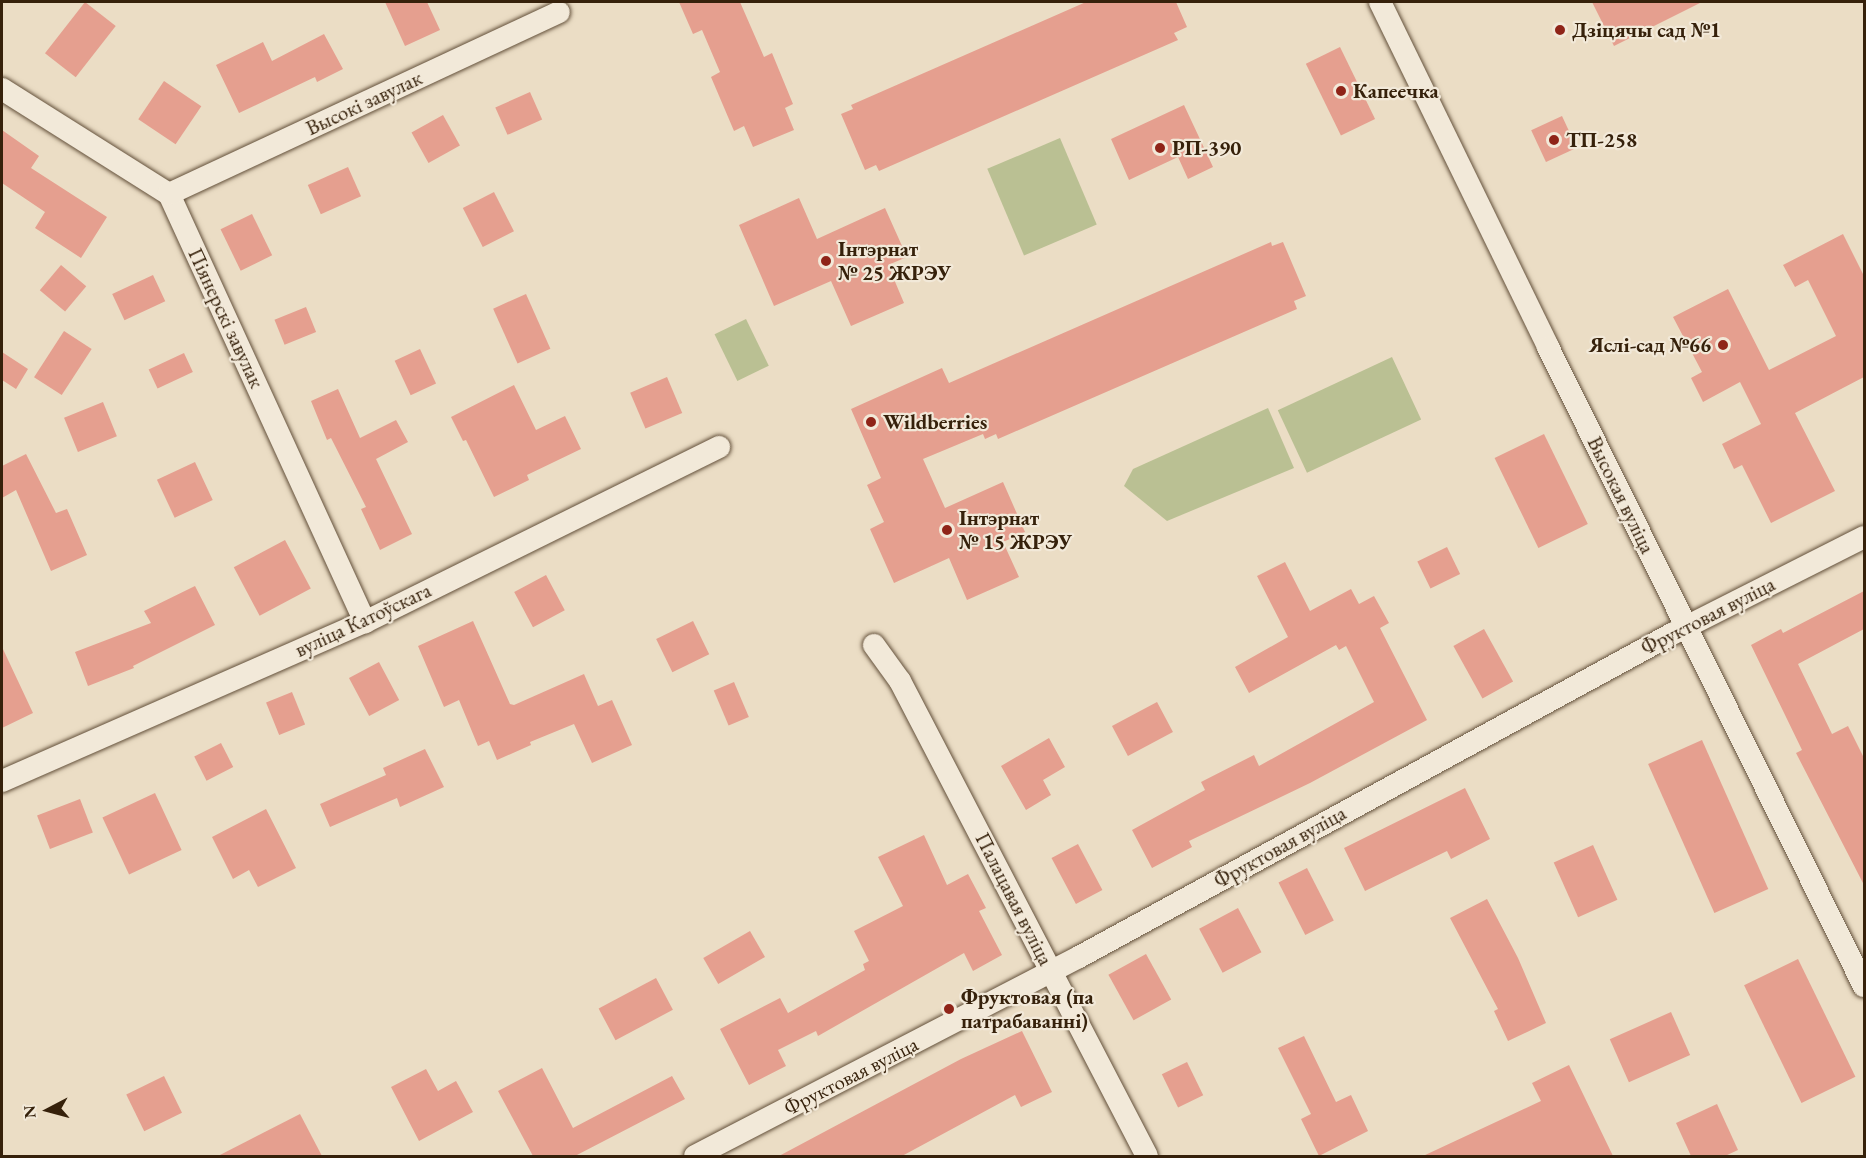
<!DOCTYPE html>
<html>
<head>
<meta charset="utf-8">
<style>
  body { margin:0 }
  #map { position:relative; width:1866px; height:1158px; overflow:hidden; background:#ebddc5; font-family:"EB Garamond",serif }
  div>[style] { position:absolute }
  .green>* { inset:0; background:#bac093; transform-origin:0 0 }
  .building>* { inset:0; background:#e59f8f; transform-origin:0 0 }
  .roads { filter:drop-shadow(0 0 2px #63503a) drop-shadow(0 0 2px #63503a) }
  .minor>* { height:22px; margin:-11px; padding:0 11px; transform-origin:11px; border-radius:11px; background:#f2e9d9 }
  .dots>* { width:16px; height:16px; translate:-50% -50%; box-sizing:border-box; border:3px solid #f2e9d9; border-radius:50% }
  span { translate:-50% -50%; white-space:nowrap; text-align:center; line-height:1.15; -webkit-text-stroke:4.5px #f2e9d9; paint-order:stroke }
  .poi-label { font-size:21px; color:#36210b; font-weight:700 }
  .left { translate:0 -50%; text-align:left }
  .right { translate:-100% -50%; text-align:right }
  .street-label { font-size:21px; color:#36210b }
  .frame { position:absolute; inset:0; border:3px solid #36210b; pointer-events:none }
  .north { position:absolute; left:18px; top:1080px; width:60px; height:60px; -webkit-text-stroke:4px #f2e9d9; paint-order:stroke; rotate:264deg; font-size:16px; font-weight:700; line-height:24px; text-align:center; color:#36210b }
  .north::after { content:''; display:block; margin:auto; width:21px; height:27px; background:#36210b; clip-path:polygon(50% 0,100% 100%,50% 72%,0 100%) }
</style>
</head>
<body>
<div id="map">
  <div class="green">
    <i style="left:1060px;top:138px;width:94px;height:79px;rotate:67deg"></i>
    <i style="left:746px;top:319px;width:52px;height:35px;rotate:64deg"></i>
    <i style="left:1392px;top:357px;width:69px;height:126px;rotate:65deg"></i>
    <i style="clip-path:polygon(1268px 408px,1294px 468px,1167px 521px,1124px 486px,1133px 469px)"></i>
  </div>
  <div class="building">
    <i style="left:85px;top:2px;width:39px;height:65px;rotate:38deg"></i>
    <i style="clip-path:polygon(385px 2px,427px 2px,440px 30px,405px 46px)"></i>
    <i style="clip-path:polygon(679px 2px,740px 2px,764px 57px,772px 53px,793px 104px,785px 108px,794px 130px,753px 147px,744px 126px,734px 131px,711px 77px,720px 72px,702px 30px,693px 34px)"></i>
    <i style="clip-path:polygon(1086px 2px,1176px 2px,1187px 27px,1174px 33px,1178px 40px,879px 171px,876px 165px,865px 170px,841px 114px,853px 109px,851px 105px)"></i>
    <i style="clip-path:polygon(1592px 2px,1702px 2px,1614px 46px)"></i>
    <i style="clip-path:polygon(324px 34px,343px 69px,317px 82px,315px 77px,239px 113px,216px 65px,263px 42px,272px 61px)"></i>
    <i style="left:1340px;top:47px;width:80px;height:38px;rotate:64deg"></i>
    <i style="left:164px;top:81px;width:45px;height:46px;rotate:34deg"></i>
    <i style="left:530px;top:92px;width:30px;height:38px;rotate:66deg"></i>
    <i style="clip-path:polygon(1184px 105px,1213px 167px,1188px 179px,1178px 157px,1129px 180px,1111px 139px)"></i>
    <i style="left:443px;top:115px;width:35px;height:36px;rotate:61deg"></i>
    <i style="left:1562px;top:116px;width:35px;height:34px;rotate:65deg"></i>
    <i style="clip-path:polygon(2px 130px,39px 156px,31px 168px,107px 217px,81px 258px,35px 228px,45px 212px,2px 183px)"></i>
    <i style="left:348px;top:167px;width:32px;height:44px;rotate:66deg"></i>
    <i style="left:494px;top:192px;width:44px;height:35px;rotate:63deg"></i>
    <i style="clip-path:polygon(799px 198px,817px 239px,885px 208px,907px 257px,888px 265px,904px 303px,851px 326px,831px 281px,774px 306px,739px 225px)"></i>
    <i style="left:252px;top:214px;width:46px;height:35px;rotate:64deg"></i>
    <i style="clip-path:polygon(1843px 234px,1864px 276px,1864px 377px,1795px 413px,1835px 491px,1771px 523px,1742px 465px,1734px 469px,1722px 444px,1761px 424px,1740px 382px,1703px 402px,1691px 378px,1702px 372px,1673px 317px,1728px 289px,1769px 370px,1836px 336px,1808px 280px,1795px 287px,1783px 265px)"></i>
    <i style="clip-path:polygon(1271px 242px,1272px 246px,1283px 242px,1306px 296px,1294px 301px,1297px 309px,998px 439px,996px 434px,985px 439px,983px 434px,923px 459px,945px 508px,1003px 482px,1025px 532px,1003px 542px,1019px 577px,967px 600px,949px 558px,894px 583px,870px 529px,884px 522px,867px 485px,881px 478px,851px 409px,942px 368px,949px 383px)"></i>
    <i style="left:61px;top:265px;width:33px;height:33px;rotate:40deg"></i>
    <i style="left:153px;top:275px;width:29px;height:45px;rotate:65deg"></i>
    <i style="left:526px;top:294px;width:60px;height:36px;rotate:66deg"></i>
    <i style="left:306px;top:307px;width:27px;height:34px;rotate:68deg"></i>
    <i style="left:64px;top:331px;width:33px;height:55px;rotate:33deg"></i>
    <i style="left:420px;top:349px;width:38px;height:28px;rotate:65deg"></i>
    <i style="clip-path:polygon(2px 352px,28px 369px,16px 389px,2px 380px)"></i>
    <i style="left:184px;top:353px;width:21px;height:39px;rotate:65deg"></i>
    <i style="left:667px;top:377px;width:39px;height:40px;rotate:67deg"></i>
    <i style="clip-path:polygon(514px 385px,536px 430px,565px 416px,581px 449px,527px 475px,529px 480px,494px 497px,466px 440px,463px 441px,451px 417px)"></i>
    <i style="clip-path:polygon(338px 389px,360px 438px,396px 420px,408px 442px,376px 459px,412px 534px,380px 550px,361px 509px,366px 507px,331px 438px,327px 440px,311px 401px)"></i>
    <i style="left:103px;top:402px;width:37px;height:42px;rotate:68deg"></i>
    <i style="left:1544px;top:434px;width:100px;height:55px;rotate:64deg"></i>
    <i style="clip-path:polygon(26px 454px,56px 513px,67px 509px,87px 555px,51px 571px,16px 490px,2px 498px,2px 466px)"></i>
    <i style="left:195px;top:462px;width:42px;height:42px;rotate:65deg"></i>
    <i style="left:285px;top:540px;width:55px;height:58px;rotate:62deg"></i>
    <i style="left:1447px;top:547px;width:30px;height:33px;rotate:64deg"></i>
    <i style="clip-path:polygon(1285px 562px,1310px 611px,1351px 589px,1359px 604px,1374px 596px,1389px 623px,1380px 628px,1427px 720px,1310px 783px,1189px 841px,1192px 847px,1152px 868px,1132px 830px,1205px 790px,1201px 782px,1254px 755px,1259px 766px,1374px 702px,1346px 646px,1339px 650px,1336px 645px,1249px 693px,1235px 667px,1288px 637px,1257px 576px)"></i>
    <i style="left:546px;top:575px;width:40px;height:36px;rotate:62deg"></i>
    <i style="clip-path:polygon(195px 586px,215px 625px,133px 666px,134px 668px,88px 686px,75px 652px,151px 623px,144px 611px)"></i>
    <i style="clip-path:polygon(1864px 591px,1864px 629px,1798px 664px,1832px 734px,1848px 726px,1864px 758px,1864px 885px,1796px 753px,1802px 750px,1751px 645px,1781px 629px,1783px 633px)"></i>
    <i style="clip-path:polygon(473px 621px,510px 704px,514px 705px,584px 674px,598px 706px,612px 700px,632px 745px,592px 763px,574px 724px,530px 742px,531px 745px,497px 760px,489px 741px,478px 746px,459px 700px,444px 707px,418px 646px)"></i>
    <i style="left:693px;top:621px;width:37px;height:41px;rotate:64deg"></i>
    <i style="left:1484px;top:629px;width:60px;height:35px;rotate:61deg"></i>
    <i style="clip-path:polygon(2px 647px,33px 713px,2px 728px)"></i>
    <i style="left:379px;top:662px;width:43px;height:34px;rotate:62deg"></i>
    <i style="left:734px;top:682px;width:38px;height:22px;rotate:67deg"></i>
    <i style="left:292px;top:692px;width:35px;height:28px;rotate:68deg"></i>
    <i style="left:1157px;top:702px;width:34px;height:51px;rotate:62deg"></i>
    <i style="clip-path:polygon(1049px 738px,1065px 767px,1043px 780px,1051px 795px,1026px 810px,1001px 766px)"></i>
    <i style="left:1702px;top:740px;width:163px;height:59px;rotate:66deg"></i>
    <i style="left:221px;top:743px;width:27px;height:30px;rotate:63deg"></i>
    <i style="clip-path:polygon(425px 749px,444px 787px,400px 807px,397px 798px,330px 827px,320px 804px,386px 775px,383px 768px)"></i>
    <i style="clip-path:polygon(1465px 788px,1490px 839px,1451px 859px,1447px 851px,1365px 891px,1344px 848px)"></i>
    <i style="left:155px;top:793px;width:63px;height:58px;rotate:65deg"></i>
    <i style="left:80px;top:799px;width:36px;height:46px;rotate:69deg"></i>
    <i style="clip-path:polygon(266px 809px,296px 868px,258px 887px,249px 870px,233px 879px,212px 837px)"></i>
    <i style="clip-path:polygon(924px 835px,947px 885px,968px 874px,986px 908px,979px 911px,1002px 955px,973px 971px,964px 953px,818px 1036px,816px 1031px,778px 1050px,786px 1066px,749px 1085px,720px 1029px,780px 998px,788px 1013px,865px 970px,863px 964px,869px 961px,854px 931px,903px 906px,878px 857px)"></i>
    <i style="left:1078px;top:844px;width:52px;height:30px;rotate:62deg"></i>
    <i style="left:1593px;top:845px;width:60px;height:43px;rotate:66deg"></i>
    <i style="left:1307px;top:868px;width:59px;height:32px;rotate:63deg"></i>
    <i style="clip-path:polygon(1487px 899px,1518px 958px,1546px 1023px,1508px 1041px,1494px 1011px,1498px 1009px,1450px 918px)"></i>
    <i style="left:1238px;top:908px;width:50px;height:44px;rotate:62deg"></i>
    <i style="left:750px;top:931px;width:30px;height:54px;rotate:60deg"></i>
    <i style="left:1146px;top:954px;width:52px;height:43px;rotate:61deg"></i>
    <i style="left:1798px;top:959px;width:131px;height:60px;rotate:64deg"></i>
    <i style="left:656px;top:978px;width:36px;height:65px;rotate:62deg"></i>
    <i style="left:1671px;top:1012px;width:47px;height:67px;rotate:66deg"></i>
    <i style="clip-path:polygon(1022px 1031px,1052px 1092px,1021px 1107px,1015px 1095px,902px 1156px,779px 1156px,961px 1059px)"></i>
    <i style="clip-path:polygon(1304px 1036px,1336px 1102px,1351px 1095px,1368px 1131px,1319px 1156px,1301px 1119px,1311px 1114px,1278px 1048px)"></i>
    <i style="left:1187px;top:1062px;width:37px;height:28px;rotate:64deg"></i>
    <i style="clip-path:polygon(1569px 1065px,1613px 1156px,1423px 1156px,1541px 1101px,1532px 1083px)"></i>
    <i style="clip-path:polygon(542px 1068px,573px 1128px,672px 1076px,685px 1099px,575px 1156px,533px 1156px,498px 1091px)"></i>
    <i style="clip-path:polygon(426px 1069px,438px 1091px,456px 1081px,473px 1112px,419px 1141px,391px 1087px)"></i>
    <i style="left:164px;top:1076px;width:41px;height:42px;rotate:64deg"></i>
    <i style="clip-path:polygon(1717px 1104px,1738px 1150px,1725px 1156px,1691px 1156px,1676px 1123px)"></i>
    <i style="clip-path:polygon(300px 1114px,322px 1156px,218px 1156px)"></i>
  </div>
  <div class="roads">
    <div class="minor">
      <i style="left:1380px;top:2px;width:384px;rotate:64deg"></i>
      <i style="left:1548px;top:347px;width:713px;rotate:63.69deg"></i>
      <i style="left:2px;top:89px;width:197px;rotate:32.2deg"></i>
      <i style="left:169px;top:194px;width:471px;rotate:65.4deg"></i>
      <i style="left:169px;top:194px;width:430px;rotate:-25deg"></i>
      <i style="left:874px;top:645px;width:44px;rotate:54.2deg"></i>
      <i style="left:900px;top:681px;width:535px;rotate:62.53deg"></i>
      <i style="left:2px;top:781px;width:396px;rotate:-23.7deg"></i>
      <i style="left:365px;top:622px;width:395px;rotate:-26.3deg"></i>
      <i style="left:695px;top:1156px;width:433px;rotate:-27.4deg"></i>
      <i style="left:1079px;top:957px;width:675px;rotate:-28.58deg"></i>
      <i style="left:1672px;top:634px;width:215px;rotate:-26.8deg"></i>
    </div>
  </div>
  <div class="dots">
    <i style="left:1560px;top:30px;background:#8f2418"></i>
    <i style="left:1341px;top:91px;background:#8f2418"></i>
    <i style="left:1554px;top:140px;background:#8f2418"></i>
    <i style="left:1160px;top:148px;background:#8f2418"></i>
    <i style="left:826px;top:261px;background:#8f2418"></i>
    <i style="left:1723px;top:345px;background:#8f2418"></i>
    <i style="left:871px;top:422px;background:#8f2418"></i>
    <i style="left:947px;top:530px;background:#8f2418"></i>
    <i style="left:949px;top:1009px;background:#8f2418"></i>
  </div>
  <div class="poi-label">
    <span class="left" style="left:1572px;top:30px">Дзіцячы сад №1</span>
    <span class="left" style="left:1353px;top:91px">Капеечка</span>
    <span class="left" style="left:1566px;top:140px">ТП-258</span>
    <span class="left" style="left:1172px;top:148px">РП-390</span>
    <span class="left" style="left:838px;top:261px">Інтэрнат<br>№ 25 ЖРЭУ</span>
    <span class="right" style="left:1711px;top:345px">Яслі-сад №66</span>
    <span class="left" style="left:883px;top:422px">Wildberries</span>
    <span class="left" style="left:959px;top:530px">Інтэрнат<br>№ 15 ЖРЭУ</span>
    <span class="left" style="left:961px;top:1009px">Фруктовая (па<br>патрабаванні)</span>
  </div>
  <div class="street-label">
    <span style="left:364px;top:103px;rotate:-25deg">Высокі завулак</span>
    <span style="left:226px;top:318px;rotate:65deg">Піянерскі завулак</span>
    <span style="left:1621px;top:495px;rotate:64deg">Высокая вуліца</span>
    <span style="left:1708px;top:616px;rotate:-27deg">Фруктовая вуліца</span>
    <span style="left:363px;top:620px;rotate:-25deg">вуліца Катоўскага</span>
    <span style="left:1280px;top:847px;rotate:-29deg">Фруктовая вуліца</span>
    <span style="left:1014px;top:899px;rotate:63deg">Палацавая вуліца</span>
    <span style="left:851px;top:1076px;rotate:-27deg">Фруктовая вуліца</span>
  </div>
  <div class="frame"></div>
  <div class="north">N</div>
</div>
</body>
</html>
